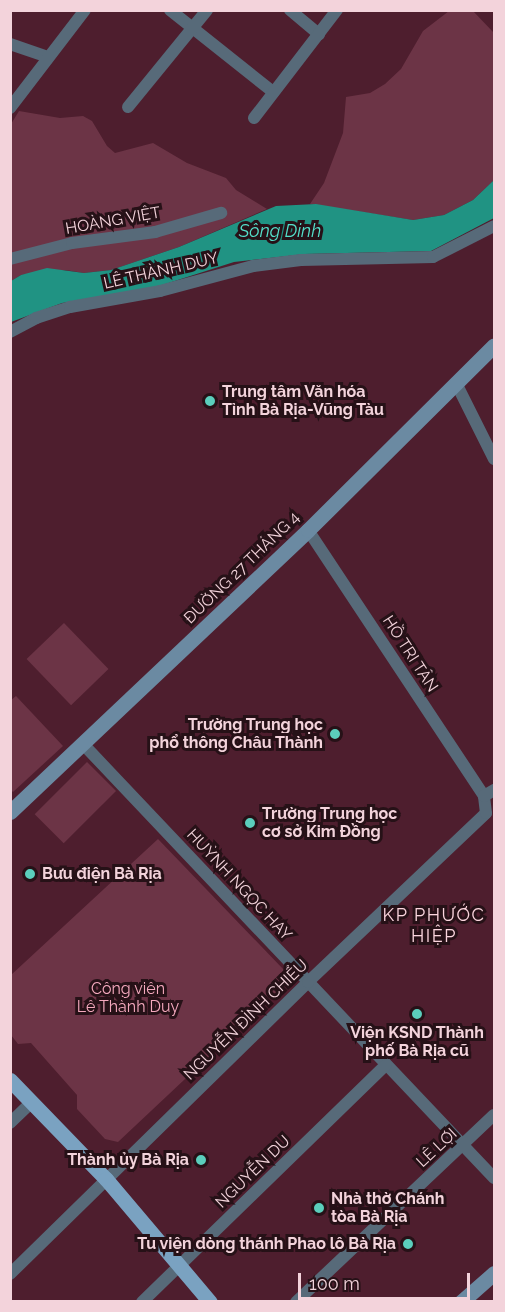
<!DOCTYPE html>
<html>
<head>
<meta charset="utf-8">
<style>
  body { margin:0 }
  #map { position:relative; width:505px; height:1312px; overflow:hidden; background:#4e1e2e; font-family:Raleway,sans-serif }
  div>[style] { position:absolute }
  .green>* { inset:0; background:#6c3446; transform-origin:0 0 }
  .water>* { inset:0; background:#209383 }
  .street>* { height:12px; margin:-6px; padding:0 6px; transform-origin:6px; border-radius:6px; background:#576a79 }
  .secondary>* { height:15px; margin:-7.5px; padding:0 7.5px; transform-origin:7.5px; border-radius:7.5px; background:#6b8aa2 }
  .primary>* { height:15px; margin:-7.5px; padding:0 7.5px; transform-origin:7.5px; border-radius:7.5px; background:#7aa2c1 }
  .dots>* { width:16px; height:16px; translate:-50% -50%; box-sizing:border-box; border:3px solid #261117; border-radius:50% }
  span { translate:-50% -50%; white-space:nowrap; text-align:center; line-height:1.15; -webkit-text-stroke:6px #261117; paint-order:stroke }
  .street-label { font-size:16px; color:#f3d3db }
  .poi-label { font-size:16px; color:#f3d3db; font-weight:700 }
  .left { translate:0 -50%; text-align:left }
  .right { translate:-100% -50%; text-align:right }
  .park-label { font-size:16px; color:#f5a9be }
  .water-label { font-size:18px; color:#54e0cb; font-style:italic }
  .neighbourhood-label { font-size:18px; color:#fbd5de; letter-spacing:1.5px }
  .frame { position:absolute; inset:0; border:12px solid #f3d3db; pointer-events:none }
  .scale { position:absolute; left:298px; top:1273px; width:172px; height:27px; box-sizing:border-box; border:3px solid #f3d3db; border-top:0; padding-left:8px; font-size:18px; line-height:21px; white-space:nowrap; color:#f3d3db; -webkit-text-stroke:4px #261117; paint-order:stroke }
</style>
</head>
<body>
<div id="map">
  <div class="green">
    <i style="clip-path:polygon(449px 11px,473px 11px,494px 33px,494px 180px,473px 200px,444px 215px,413px 220px,310px 204px,324px 183px,343px 133px,346px 97px,370px 93px,385px 84px,401px 69px,423px 31px)"></i>
    <i style="clip-path:polygon(19px 111px,60px 118px,83px 116px,92px 121px,107px 146px,115px 153px,153px 143px,187px 163px,226px 178px,236px 190px,267px 209px,179px 247px,111px 270px,84px 273px,65px 270px,21px 275px,11px 281px,11px 124px)"></i>
    <i style="left:64px;top:623px;width:64px;height:52px;rotate:46deg"></i>
    <i style="clip-path:polygon(16px 696px,63px 746px,13px 792px,10px 789px,10px 701px)"></i>
    <i style="left:87px;top:762px;width:41px;height:74px;rotate:45deg"></i>
    <i style="clip-path:polygon(158px 839px,284px 970px,284px 986px,118px 1142px,105px 1139px,77px 1109px,77px 1095px,31px 1043px,18px 1044px,11px 1035px,11px 975px)"></i>
  </div>
  <div class="water">
    <i style="clip-path:polygon(494px 180px,494px 218px,431px 251px,305px 254px,234px 262px,156px 287px,62px 303px,11px 322px,11px 281px,21px 275px,47px 268px,84px 273px,111px 270px,179px 247px,276px 206px,316px 204px,413px 220px,444px 215px,473px 200px)"></i>
  </div>
  <div class="street">
    <i style="left:170px;top:10px;width:132px;rotate:38.5deg"></i>
    <i style="left:290px;top:10px;width:38px;rotate:40deg"></i>
    <i style="left:10px;top:44px;width:39px;rotate:19deg"></i>
    <i style="left:128px;top:107px;width:125px;rotate:-50.8deg"></i>
    <i style="left:10px;top:108px;width:123px;rotate:-52.6deg"></i>
    <i style="left:254px;top:118px;width:136px;rotate:-52.5deg"></i>
    <i style="left:10px;top:259px;width:64px;rotate:-14.5deg"></i>
    <i style="left:72px;top:243px;width:84px;rotate:-7.5deg"></i>
    <i style="left:155px;top:232px;width:69px;rotate:-16.1deg"></i>
    <i style="left:10px;top:332px;width:30px;rotate:-28deg"></i>
    <i style="left:36px;top:318px;width:36px;rotate:-18deg"></i>
    <i style="left:70px;top:307px;width:91px;rotate:-10.1deg"></i>
    <i style="left:160px;top:291px;width:96px;rotate:-15deg"></i>
    <i style="left:253px;top:266px;width:48px;rotate:-7.1deg"></i>
    <i style="left:301px;top:260px;width:132px;rotate:-1.3deg"></i>
    <i style="left:433px;top:257px;width:68px;rotate:-26.9deg"></i>
    <i style="left:456px;top:383px;width:85px;rotate:63.4deg"></i>
    <i style="left:308px;top:530px;width:319px;rotate:56.5deg"></i>
    <i style="left:83px;top:744px;width:598px;rotate:46.56deg"></i>
    <i style="left:10px;top:1123px;width:29px;rotate:-44deg"></i>
    <i style="left:10px;top:1274px;width:417px;rotate:-44.4deg"></i>
    <i style="left:308px;top:982px;width:245px;rotate:-43.5deg"></i>
    <i style="left:486px;top:813px;width:17px;rotate:-97deg"></i>
    <i style="left:484px;top:796px;width:12px;rotate:-31deg"></i>
    <i style="left:142px;top:1302px;width:340px;rotate:-44.2deg"></i>
    <i style="left:296px;top:1302px;width:272px;rotate:-43.4deg"></i>
  </div>
  <div class="secondary">
    <i style="left:10px;top:812px;width:410px;rotate:-43.4deg"></i>
    <i style="left:308px;top:530px;width:262px;rotate:-44.8deg"></i>
    <i style="left:461px;top:1302px;width:44px;rotate:-41.3deg"></i>
  </div>
  <div class="primary">
    <i style="left:10px;top:1080px;width:138px;rotate:45.9deg"></i>
    <i style="left:106px;top:1179px;width:161px;rotate:49.8deg"></i>
  </div>
  <div class="dots">
    <i style="left:210px;top:401px;background:#5bcebc"></i>
    <i style="left:335px;top:734px;background:#5bcebc"></i>
    <i style="left:250px;top:823px;background:#5bcebc"></i>
    <i style="left:30px;top:874px;background:#5bcebc"></i>
    <i style="left:417px;top:1014px;background:#5bcebc"></i>
    <i style="left:201px;top:1160px;background:#5bcebc"></i>
    <i style="left:319px;top:1208px;background:#5bcebc"></i>
    <i style="left:408px;top:1244px;background:#5bcebc"></i>
  </div>
  <div class="street-label">
    <span style="left:113px;top:221px;rotate:-10deg">HOÀNG VIỆT</span>
    <span style="left:161px;top:271px;rotate:-13deg">LÊ THÀNH DUY</span>
    <span style="left:242px;top:568px;rotate:-44deg">ĐƯỜNG 27 THÁNG 4</span>
    <span style="left:410px;top:654px;rotate:57deg">HỒ TRI TÂN</span>
    <span style="left:239px;top:885px;rotate:47deg">HUỲNH NGỌC HAY</span>
    <span style="left:246px;top:1020px;rotate:-44deg">NGUYỄN ĐÌNH CHIỂU</span>
    <span style="left:437px;top:1148px;rotate:-43deg">LÊ LỢI</span>
    <span style="left:253px;top:1172px;rotate:-44deg">NGUYỄN DU</span>
  </div>
  <div class="poi-label">
    <span class="left" style="left:222px;top:401px">Trung tâm Văn hóa<br>Tỉnh Bà Rịa-Vũng Tàu</span>
    <span class="right" style="left:323px;top:734px">Trường Trung học<br>phổ thông Châu Thành</span>
    <span class="left" style="left:262px;top:823px">Trường Trung học<br>cơ sở Kim Đồng</span>
    <span class="left" style="left:42px;top:874px">Bưu điện Bà Rịa</span>
    <span style="left:417px;top:1042px">Viện KSND Thành<br>phố Bà Rịa cũ</span>
    <span class="right" style="left:189px;top:1160px">Thành ủy Bà Rịa</span>
    <span class="left" style="left:331px;top:1208px">Nhà thờ Chánh<br>tòa Bà Rịa</span>
    <span class="right" style="left:396px;top:1244px">Tu viện dòng thánh Phao lô Bà Rịa</span>
  </div>
  <div class="park-label">
    <span style="left:128px;top:998px">Công viên<br>Lê Thành Duy</span>
  </div>
  <div class="water-label">
    <span style="left:280px;top:231px">Sông Dinh</span>
  </div>
  <div class="neighbourhood-label">
    <span style="left:434px;top:926px">KP PHƯỚC<br>HIỆP</span>
  </div>
  <div class="frame"></div>
  <div class="scale">100 m</div>
</div>
</body>
</html>
